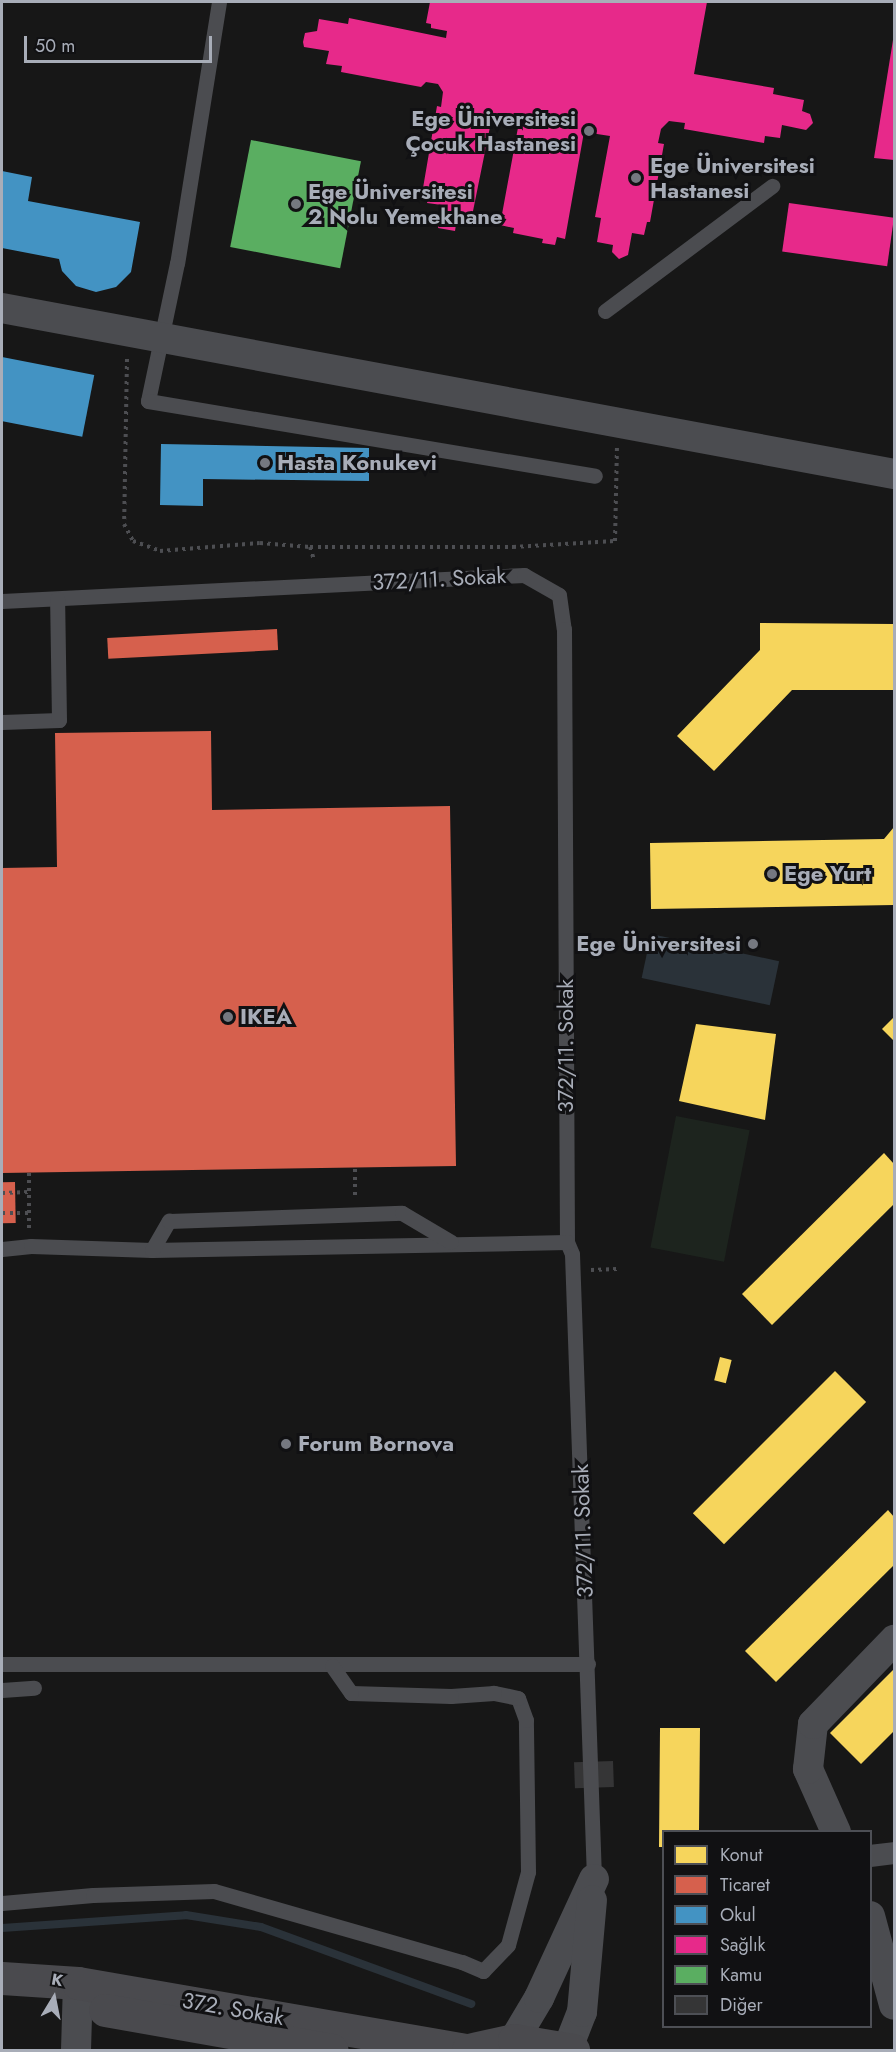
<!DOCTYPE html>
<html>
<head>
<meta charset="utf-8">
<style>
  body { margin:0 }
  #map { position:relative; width:896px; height:2052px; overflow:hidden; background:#171717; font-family:Jost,sans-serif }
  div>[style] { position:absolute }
  .green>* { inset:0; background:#1d241e; transform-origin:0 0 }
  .water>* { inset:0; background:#2a3239; transform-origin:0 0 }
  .homes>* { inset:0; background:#f6d55c; transform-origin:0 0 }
  .shops>* { inset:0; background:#d6604d; transform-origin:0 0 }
  .schools>* { inset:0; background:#4393c3; transform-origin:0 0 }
  .health>* { inset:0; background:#e7298a; transform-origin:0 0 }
  .public>* { inset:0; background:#5aae61; transform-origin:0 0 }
  .stream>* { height:8px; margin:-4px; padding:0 4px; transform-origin:4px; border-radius:4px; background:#2a3239 }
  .building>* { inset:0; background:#353536; transform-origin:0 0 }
  .path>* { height:4px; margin-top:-2px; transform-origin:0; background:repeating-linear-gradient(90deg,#4d4e52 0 3px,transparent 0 7.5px) }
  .service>* { height:15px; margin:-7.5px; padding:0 7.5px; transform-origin:7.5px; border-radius:7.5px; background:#4b4c50 }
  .pedestrian>* { height:22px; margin:-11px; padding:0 11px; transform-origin:11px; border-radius:11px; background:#4b4c50 }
  .minor>* { height:30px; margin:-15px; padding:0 15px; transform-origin:15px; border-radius:15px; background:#4b4c50 }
  .secondary>* { height:33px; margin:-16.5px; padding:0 16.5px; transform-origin:16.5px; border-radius:16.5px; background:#4a4a4e }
  .dots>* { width:16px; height:16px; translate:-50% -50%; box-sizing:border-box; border:3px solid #111113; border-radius:50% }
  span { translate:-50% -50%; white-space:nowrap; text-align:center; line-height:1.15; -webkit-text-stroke:6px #111113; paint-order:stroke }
  .poi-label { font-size:22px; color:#a8adb8; font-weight:700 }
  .right { translate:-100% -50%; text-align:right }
  .left { translate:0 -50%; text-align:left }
  .street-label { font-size:22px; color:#a8adb8 }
  .frame { position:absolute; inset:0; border:3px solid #a8adb8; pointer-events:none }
  .legend { position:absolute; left:662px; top:1830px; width:210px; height:198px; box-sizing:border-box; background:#111113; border:2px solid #4d4f55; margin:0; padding:8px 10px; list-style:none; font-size:18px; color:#a8adb8 }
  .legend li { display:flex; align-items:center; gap:12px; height:30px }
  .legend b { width:30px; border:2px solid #4d4f55 }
  .north { position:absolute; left:24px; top:1968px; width:60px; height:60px; -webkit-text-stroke:4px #111113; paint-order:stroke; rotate:10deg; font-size:16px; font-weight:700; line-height:24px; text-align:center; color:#a8adb8 }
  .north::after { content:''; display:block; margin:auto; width:21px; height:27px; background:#a8adb8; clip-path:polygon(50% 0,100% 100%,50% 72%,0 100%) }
  .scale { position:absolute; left:24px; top:36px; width:188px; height:27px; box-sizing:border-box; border:3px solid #a8adb8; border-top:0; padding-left:8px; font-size:18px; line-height:21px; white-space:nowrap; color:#a8adb8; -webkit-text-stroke:4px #111113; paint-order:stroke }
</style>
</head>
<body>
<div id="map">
  <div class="green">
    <i style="left:676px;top:1116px;width:75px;height:134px;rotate:11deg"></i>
  </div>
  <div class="water">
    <i style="left:651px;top:934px;width:131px;height:45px;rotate:12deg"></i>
  </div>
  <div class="homes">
    <i style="clip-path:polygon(760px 623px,894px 624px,894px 690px,792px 690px,714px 771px,677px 736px,760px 650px)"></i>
    <i style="clip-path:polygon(894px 827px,894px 905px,651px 909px,650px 843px,884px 839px)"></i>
    <i style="clip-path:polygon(894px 1017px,894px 1041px,882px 1029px)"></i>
    <i style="clip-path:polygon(696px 1024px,776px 1034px,765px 1120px,679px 1101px)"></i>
    <i style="clip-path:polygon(884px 1153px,894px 1164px,894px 1204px,772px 1325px,742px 1294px)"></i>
    <i style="left:720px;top:1357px;width:12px;height:24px;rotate:14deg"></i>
    <i style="left:835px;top:1371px;width:44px;height:201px;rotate:45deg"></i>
    <i style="clip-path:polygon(888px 1510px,894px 1517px,894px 1565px,776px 1682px,745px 1651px)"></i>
    <i style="clip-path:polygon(894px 1669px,894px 1731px,861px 1764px,830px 1733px)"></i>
    <i style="clip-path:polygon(660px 1728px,700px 1728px,699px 1832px,664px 1832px,664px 1847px,659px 1847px)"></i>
  </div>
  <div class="shops">
    <i style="left:277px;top:629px;width:21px;height:170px;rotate:87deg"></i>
    <i style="clip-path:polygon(211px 731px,212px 810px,450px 806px,456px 1166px,2px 1173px,2px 868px,57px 867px,55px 733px)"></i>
    <i style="left:15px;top:1182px;width:41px;height:13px;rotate:89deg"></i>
  </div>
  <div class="schools">
    <i style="clip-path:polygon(2px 171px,32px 177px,28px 201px,140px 222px,131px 272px,116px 287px,96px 292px,76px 286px,62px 271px,59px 259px,2px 248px)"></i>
    <i style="left:2px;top:357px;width:94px;height:63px;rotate:11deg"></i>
    <i style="clip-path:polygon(161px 444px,369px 448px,369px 481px,203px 479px,203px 506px,160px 505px)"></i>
  </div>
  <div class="health">
    <i style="clip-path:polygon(430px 2px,707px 2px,694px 74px,774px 88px,773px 94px,804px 100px,802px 111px,810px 114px,813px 123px,806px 130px,782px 125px,780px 138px,765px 136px,764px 143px,684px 129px,685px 123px,669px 121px,661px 129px,658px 143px,664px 144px,650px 222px,647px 222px,644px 235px,632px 233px,628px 255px,619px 259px,612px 252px,613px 245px,597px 242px,601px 218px,595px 217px,610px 136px,584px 132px,565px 239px,557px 237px,555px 245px,542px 243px,543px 239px,513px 233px,514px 228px,500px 225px,519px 122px,492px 117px,471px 221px,457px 218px,455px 231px,438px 228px,442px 205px,427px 203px,430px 189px,423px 188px,437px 106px,441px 107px,443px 92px,438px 84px,426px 82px,421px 87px,341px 72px,342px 66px,326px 64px,329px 51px,304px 47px,303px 42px,305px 33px,317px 31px,319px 19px,348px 24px,349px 18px,446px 38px,447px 31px,431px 28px,431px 24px,426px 23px)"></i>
    <i style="clip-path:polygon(893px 40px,894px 40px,894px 160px,874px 158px)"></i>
    <i style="left:789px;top:203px;width:106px;height:49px;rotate:8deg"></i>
  </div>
  <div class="public">
    <i style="left:251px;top:140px;width:112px;height:109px;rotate:11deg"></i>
  </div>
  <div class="stream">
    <i style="left:2px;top:1928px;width:184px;rotate:-4deg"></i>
    <i style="left:186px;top:1915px;width:76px;rotate:9.1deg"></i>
    <i style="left:261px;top:1927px;width:224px;rotate:20.1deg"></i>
  </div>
  <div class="building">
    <i style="left:613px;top:1761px;width:26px;height:39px;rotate:88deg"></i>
  </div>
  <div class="path">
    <i style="left:127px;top:359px;width:165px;rotate:91deg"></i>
    <i style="left:124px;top:524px;width:19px;rotate:62deg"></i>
    <i style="left:133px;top:541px;width:29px;rotate:20deg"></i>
    <i style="left:160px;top:551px;width:100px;rotate:-4.6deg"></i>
    <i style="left:260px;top:543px;width:50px;rotate:4.6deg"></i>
    <i style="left:310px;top:547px;width:14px;rotate:73deg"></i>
    <i style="left:310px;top:547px;width:203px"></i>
    <i style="left:513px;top:547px;width:102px;rotate:-3.4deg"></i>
    <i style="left:615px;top:541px;width:93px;rotate:-88.8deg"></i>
    <i style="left:2px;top:1193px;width:27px;rotate:-2deg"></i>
    <i style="left:355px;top:1195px;width:27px;rotate:-90deg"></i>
    <i style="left:2px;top:1213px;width:27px"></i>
    <i style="left:29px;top:1228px;width:56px;rotate:-90deg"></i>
    <i style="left:591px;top:1270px;width:26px;rotate:-2deg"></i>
  </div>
  <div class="service">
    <i style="left:219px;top:2px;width:264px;rotate:99.1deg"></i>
    <i style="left:177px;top:263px;width:141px;rotate:101.9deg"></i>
    <i style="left:148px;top:401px;width:453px;rotate:9.5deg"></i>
    <i style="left:605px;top:311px;width:209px;rotate:-36.8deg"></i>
    <i style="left:2px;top:601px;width:523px;rotate:-2.85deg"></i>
    <i style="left:524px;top:575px;width:40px;rotate:29.7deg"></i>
    <i style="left:559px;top:595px;width:34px;rotate:82deg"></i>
    <i style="left:564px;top:629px;width:613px;rotate:89.72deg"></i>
    <i style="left:567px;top:1242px;width:13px;rotate:67deg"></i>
    <i style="left:572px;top:1254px;width:625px;rotate:87.98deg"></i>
    <i style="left:2px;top:722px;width:57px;rotate:-2deg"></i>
    <i style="left:59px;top:720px;width:121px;rotate:-90.9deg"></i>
    <i style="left:2px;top:1249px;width:29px;rotate:-6deg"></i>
    <i style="left:31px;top:1246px;width:121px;rotate:1.9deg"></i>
    <i style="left:152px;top:1250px;width:415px;rotate:-1.1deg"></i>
    <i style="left:152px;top:1250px;width:34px;rotate:-60deg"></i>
    <i style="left:169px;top:1221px;width:233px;rotate:-2deg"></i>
    <i style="left:402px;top:1213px;width:57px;rotate:30.6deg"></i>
    <i style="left:2px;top:1664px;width:586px"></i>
    <i style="left:2px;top:1690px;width:32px;rotate:-4deg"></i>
    <i style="left:2px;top:1903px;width:91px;rotate:-5deg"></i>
    <i style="left:93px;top:1895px;width:121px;rotate:-1.9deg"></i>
    <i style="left:214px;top:1891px;width:258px;rotate:16deg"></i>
    <i style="left:462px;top:1962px;width:23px;rotate:23deg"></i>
    <i style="left:483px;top:1971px;width:36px;rotate:-46deg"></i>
    <i style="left:508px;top:1945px;width:76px;rotate:-74.7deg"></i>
    <i style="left:528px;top:1872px;width:152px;rotate:-90.8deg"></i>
    <i style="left:526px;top:1720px;width:23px;rotate:-110deg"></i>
    <i style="left:518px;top:1698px;width:25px;rotate:-168deg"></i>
    <i style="left:494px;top:1693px;width:43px;rotate:176deg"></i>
    <i style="left:451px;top:1696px;width:100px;rotate:-178.3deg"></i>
    <i style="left:351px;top:1693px;width:33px;rotate:-125deg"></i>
  </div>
  <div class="pedestrian">
    <i style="left:870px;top:1856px;width:24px;rotate:-7deg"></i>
  </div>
  <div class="minor">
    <i style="left:2px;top:308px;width:907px;rotate:10.54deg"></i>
    <i style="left:836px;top:1832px;width:69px;rotate:-114deg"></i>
    <i style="left:808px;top:1769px;width:45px;rotate:-83.7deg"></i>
    <i style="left:813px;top:1724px;width:117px;rotate:-46deg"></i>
    <i style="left:870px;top:1916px;width:92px;rotate:74.9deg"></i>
    <i style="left:76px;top:2050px;width:67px;rotate:-88.3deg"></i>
    <i style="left:517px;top:2050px;width:10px;rotate:-107deg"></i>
    <i style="left:514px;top:2040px;width:49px;rotate:-59.2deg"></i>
    <i style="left:539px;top:1998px;width:131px;rotate:-65.2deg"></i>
    <i style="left:567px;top:2050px;width:41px;rotate:-68.5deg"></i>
    <i style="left:582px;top:2012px;width:112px;rotate:-84.9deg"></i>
  </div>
  <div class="secondary">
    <i style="left:2px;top:1978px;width:76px;rotate:3.8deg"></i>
    <i style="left:78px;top:1983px;width:392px;rotate:9.8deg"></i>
    <i style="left:105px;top:2010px;width:230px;rotate:10deg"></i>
    <i style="left:468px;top:2050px;width:47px;rotate:-12.3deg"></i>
    <i style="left:514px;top:2040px;width:60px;rotate:9.6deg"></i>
  </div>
  <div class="dots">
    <i style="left:589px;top:131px;background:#757880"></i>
    <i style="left:636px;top:178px;background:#757880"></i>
    <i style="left:296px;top:204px;background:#757880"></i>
    <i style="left:265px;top:463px;background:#757880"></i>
    <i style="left:772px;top:874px;background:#757880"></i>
    <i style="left:753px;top:944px;background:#757880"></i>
    <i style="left:228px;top:1017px;background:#757880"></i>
    <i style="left:286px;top:1444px;background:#757880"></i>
  </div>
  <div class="poi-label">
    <span class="right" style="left:576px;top:131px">Ege Üniversitesi<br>Çocuk Hastanesi</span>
    <span class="left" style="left:650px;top:178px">Ege Üniversitesi<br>Hastanesi</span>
    <span class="left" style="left:308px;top:204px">Ege Üniversitesi<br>2 Nolu Yemekhane</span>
    <span class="left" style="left:277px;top:463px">Hasta Konukevi</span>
    <span class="left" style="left:784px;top:874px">Ege Yurt</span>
    <span class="right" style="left:741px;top:944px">Ege Üniversitesi</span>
    <span class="left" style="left:240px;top:1017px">IKEA</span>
    <span class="left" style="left:298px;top:1444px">Forum Bornova</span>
  </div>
  <div class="street-label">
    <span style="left:439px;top:579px;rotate:-3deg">372/11. Sokak</span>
    <span style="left:566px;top:1046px;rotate:-90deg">372/11. Sokak</span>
    <span style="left:583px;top:1531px;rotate:-92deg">372/11. Sokak</span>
    <span style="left:233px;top:2009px;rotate:10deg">372. Sokak</span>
  </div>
  <div class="frame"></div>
  <ul class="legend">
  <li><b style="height:16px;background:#f6d55c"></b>Konut</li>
  <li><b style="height:16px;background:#d6604d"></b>Ticaret</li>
  <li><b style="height:16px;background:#4393c3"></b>Okul</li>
  <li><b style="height:16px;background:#e7298a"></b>Sağlık</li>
  <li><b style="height:16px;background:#5aae61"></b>Kamu</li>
  <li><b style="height:16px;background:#353536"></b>Diğer</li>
  </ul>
  <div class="north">K</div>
  <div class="scale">50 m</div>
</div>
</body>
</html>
